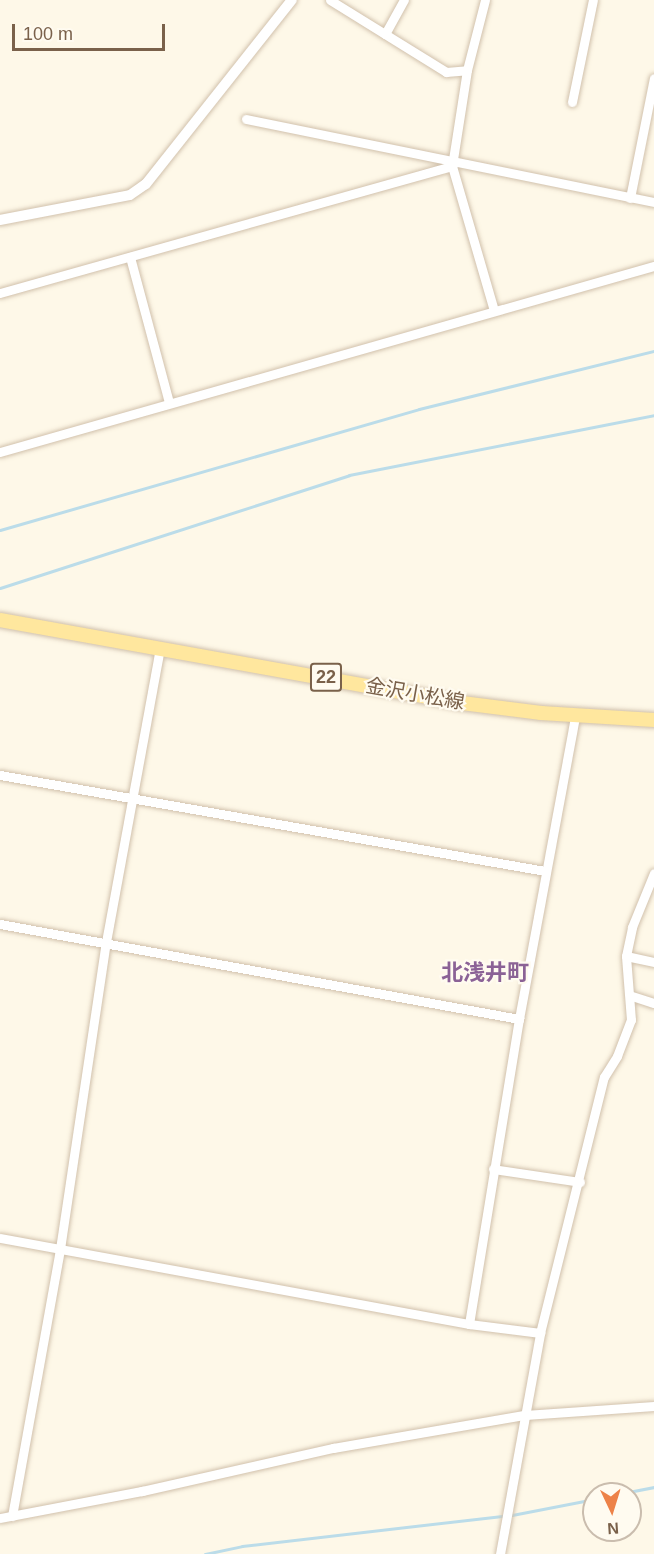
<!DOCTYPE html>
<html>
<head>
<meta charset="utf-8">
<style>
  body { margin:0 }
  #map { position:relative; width:654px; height:1554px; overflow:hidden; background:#fef8e8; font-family:Arial,"Noto Sans JP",sans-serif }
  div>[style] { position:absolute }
  .stream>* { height:3px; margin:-1.5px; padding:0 1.5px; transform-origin:1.5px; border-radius:1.5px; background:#bbdce9 }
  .roads { filter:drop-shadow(0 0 2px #d1c1ac) drop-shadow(0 0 2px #d1c1ac) }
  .minor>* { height:9px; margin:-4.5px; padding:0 4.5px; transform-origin:4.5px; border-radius:4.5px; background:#fff }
  .tertiary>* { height:10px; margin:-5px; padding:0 5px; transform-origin:5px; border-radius:5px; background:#fff }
  .primary>* { height:14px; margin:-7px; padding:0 7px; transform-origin:7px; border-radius:7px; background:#ffe79e }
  span { translate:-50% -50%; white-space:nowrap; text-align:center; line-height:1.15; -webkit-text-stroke:4.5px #fffbf0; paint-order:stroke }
  .shield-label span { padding:2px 4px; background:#fffbf0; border:2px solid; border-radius:4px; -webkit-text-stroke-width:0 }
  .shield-label { font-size:18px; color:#7a614a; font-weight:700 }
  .street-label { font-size:20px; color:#7a614a }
  .quarter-label { font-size:22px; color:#8b6296; font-weight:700 }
  .north { position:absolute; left:582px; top:1482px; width:60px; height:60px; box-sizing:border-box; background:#fffbf0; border:2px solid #cabdae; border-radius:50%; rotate:176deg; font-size:16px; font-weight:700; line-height:24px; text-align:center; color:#7a614a }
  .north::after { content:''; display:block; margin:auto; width:21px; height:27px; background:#ed8248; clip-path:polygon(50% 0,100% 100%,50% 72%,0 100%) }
  .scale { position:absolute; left:12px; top:24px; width:153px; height:27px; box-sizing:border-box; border:3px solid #7a614a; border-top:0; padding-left:8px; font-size:18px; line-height:21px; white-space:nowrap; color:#7a614a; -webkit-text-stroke:4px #fffbf0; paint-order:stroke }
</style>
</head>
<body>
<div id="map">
  <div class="stream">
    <i style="left:0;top:530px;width:436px;rotate:-16.1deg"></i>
    <i style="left:419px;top:409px;width:242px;rotate:-13.9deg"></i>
    <i style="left:0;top:588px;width:367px;rotate:-17.9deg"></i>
    <i style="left:349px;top:475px;width:311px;rotate:-11.1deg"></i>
    <i style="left:618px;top:1494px;width:37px;rotate:-11deg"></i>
    <i style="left:512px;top:1515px;width:84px;rotate:-11deg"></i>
    <i style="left:205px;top:1554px;width:38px;rotate:-12deg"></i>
    <i style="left:242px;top:1546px;width:262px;rotate:-6.6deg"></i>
  </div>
  <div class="roads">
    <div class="minor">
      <i style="left:330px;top:0;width:137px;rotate:31.8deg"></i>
      <i style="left:446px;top:72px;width:21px;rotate:-5deg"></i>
      <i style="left:485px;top:0;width:72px;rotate:104.4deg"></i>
      <i style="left:467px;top:70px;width:97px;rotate:98.9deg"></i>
      <i style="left:452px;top:166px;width:151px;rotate:73.8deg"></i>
      <i style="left:385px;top:34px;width:39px;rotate:-61deg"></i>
      <i style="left:572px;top:102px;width:104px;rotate:-78.4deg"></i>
      <i style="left:246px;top:119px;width:416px;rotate:11.5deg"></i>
      <i style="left:630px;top:198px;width:122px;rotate:-78.7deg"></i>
      <i style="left:130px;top:257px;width:151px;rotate:75deg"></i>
      <i style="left:0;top:293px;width:470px;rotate:-15.7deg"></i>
      <i style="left:0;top:452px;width:680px;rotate:-15.88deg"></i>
      <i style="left:0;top:775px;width:553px;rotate:9.99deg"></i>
      <i style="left:0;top:924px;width:528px;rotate:10.37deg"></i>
      <i style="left:626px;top:956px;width:29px;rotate:12deg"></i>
      <i style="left:632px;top:996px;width:23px;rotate:18deg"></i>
      <i style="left:493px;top:1169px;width:88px;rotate:8.5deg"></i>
      <i style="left:0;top:1238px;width:477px;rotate:10.4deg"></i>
      <i style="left:469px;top:1324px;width:72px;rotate:7.2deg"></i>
      <i style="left:469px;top:1324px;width:309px;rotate:-80.7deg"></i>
      <i style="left:519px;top:1019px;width:308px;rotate:-79.5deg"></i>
      <i style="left:12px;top:1516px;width:271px;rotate:-79.8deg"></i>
      <i style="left:60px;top:1249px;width:310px;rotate:-81.5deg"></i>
      <i style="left:106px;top:942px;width:299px;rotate:-79.6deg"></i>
      <i style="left:0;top:1518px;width:145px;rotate:-10.8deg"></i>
      <i style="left:142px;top:1491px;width:196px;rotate:-12.7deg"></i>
      <i style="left:333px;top:1448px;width:195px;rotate:-9.8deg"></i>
      <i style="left:525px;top:1415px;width:129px;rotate:-4deg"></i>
      <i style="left:500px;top:1554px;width:225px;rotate:-79.7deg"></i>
      <i style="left:540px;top:1333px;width:264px;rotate:-76deg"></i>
      <i style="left:604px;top:1077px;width:25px;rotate:-58deg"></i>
      <i style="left:617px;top:1056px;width:39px;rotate:-69deg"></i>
      <i style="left:631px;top:1020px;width:64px;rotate:-94.5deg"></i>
      <i style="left:626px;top:956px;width:30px;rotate:-78deg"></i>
      <i style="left:632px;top:927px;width:58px;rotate:-67.8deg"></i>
    </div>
    <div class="tertiary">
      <i style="left:0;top:220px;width:132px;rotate:-10.9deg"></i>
      <i style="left:130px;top:195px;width:19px;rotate:-35deg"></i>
      <i style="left:146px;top:184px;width:235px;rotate:-51.6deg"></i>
    </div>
    <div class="primary">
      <i style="left:0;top:620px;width:461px;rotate:10.2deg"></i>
      <i style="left:454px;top:702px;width:88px;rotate:7.2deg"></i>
      <i style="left:541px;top:713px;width:113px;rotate:3.5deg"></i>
    </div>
  </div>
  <div class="shield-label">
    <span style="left:326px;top:677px">22</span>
  </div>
  <div class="street-label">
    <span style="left:415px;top:694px;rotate:10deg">金沢小松線</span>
  </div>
  <div class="quarter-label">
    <span style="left:485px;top:973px">北浅井町</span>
  </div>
  <div class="north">N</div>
  <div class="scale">100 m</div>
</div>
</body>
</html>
